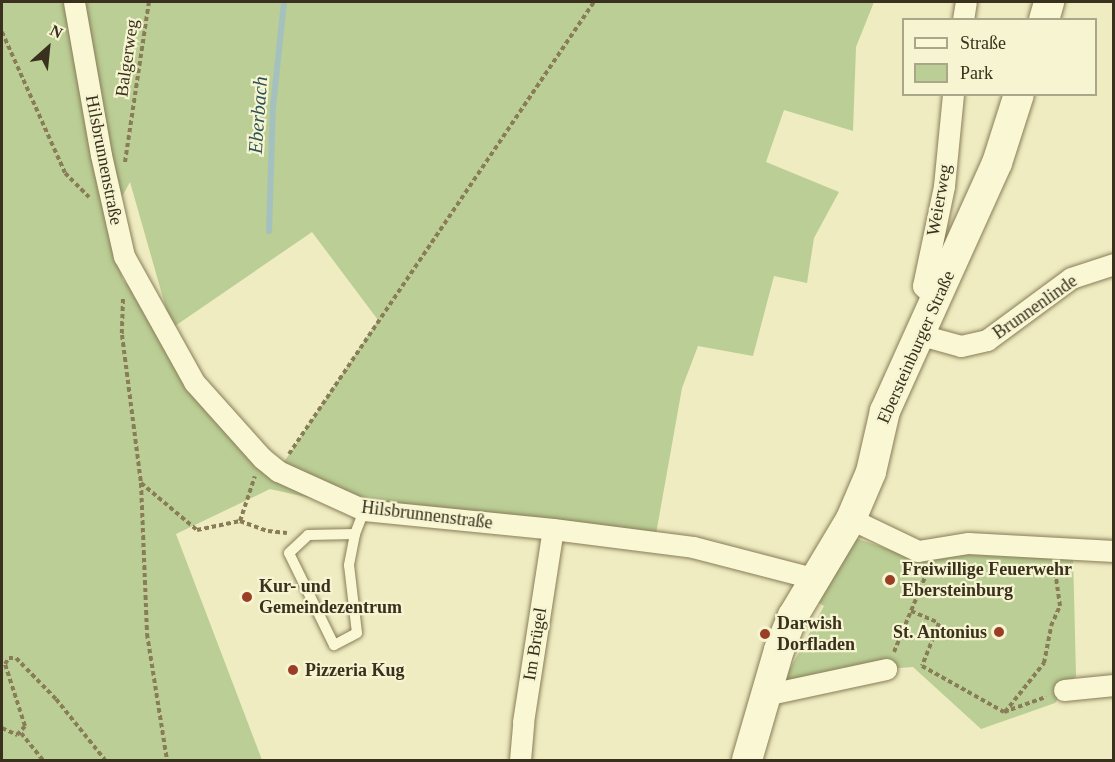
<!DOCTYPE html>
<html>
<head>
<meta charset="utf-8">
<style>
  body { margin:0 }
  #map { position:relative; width:1115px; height:762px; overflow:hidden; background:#efecc1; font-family:"Times New Roman",serif }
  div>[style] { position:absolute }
  .green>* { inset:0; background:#bace95 }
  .stream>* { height:6px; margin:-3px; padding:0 3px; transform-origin:3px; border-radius:3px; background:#a4c1bf }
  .path>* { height:4px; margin-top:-2px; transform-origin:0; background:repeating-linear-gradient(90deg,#897d58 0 4.5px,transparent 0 7.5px) }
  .roads { filter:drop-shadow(0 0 2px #897d58) drop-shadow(0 0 2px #897d58) }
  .lane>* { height:10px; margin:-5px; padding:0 5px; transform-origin:5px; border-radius:5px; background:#faf7d5 }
  .street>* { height:21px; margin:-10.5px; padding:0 10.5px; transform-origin:10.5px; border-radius:10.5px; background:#faf7d5 }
  .secondary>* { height:30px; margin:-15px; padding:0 15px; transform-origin:15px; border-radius:15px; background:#faf7d5 }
  .dots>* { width:16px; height:16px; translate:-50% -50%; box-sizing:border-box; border:3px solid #f6f4d1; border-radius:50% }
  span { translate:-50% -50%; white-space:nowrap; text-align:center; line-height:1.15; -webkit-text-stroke:4.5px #f6f4d1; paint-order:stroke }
  .street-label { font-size:18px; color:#39301d }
  .poi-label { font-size:18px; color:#39301d; font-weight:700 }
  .left { translate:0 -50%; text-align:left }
  .right { translate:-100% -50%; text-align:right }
  .water-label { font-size:20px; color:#2b5259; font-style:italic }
  .frame { position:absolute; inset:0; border:3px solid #39301d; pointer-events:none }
  .legend { position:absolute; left:902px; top:18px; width:195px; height:78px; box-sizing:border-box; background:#f6f4d1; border:2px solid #aaa689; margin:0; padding:8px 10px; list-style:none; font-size:18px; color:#39301d }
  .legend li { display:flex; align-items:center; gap:12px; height:30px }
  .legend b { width:30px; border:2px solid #aaa689 }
  .north { position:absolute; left:18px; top:18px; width:60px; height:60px; -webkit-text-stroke:4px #f6f4d1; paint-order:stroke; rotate:27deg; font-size:16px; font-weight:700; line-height:24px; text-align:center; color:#39301d }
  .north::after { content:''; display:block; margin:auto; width:21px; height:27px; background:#39301d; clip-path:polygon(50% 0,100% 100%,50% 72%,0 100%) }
</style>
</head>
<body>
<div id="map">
  <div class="green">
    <i style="clip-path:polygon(evenodd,2px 2px,874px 2px,856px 47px,853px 131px,784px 110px,766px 162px,839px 192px,814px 238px,807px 283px,774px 276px,753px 356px,698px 346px,682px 388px,656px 534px,364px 510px,270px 489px,176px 534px,262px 760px,2px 760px,2px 2px,130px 182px,171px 326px,123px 280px,106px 226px,130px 182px,2px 2px,312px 232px,378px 320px,278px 471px,194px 382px,172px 328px,312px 232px)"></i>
    <i style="clip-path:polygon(852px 537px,923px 561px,968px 543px,1073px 554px,1076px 676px,1055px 703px,981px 729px,913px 667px,886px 669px,777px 693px,824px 606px,812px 599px)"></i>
  </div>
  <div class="stream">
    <i style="left:269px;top:231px;width:124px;rotate:-88.2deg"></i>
    <i style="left:273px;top:107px;width:106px;rotate:-84deg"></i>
  </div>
  <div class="path">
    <i style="left:2px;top:32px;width:154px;rotate:65.9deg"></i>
    <i style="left:65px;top:173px;width:34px;rotate:45deg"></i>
    <i style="left:125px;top:162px;width:162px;rotate:-81.5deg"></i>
    <i style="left:123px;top:299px;width:36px;rotate:92deg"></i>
    <i style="left:122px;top:335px;width:149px;rotate:82.7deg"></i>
    <i style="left:141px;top:483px;width:151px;rotate:87.7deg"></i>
    <i style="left:147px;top:634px;width:128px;rotate:81deg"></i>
    <i style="left:289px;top:454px;width:545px;rotate:-55.99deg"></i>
    <i style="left:141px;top:483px;width:73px;rotate:40deg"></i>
    <i style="left:197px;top:530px;width:44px;rotate:-11.8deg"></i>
    <i style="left:240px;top:521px;width:30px;rotate:20deg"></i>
    <i style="left:268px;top:531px;width:19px;rotate:6deg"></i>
    <i style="left:240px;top:521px;width:47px;rotate:-71.6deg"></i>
    <i style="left:911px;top:611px;width:30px;rotate:23deg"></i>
    <i style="left:939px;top:623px;width:46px;rotate:111.6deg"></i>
    <i style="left:922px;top:666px;width:94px;rotate:29.3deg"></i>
    <i style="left:1004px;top:712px;width:45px;rotate:-19.7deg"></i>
    <i style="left:894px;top:652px;width:89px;rotate:-67.5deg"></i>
    <i style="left:1005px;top:712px;width:63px;rotate:-51.5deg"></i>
    <i style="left:1044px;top:663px;width:38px;rotate:-79deg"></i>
    <i style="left:1051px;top:626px;width:22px;rotate:-66deg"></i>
    <i style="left:1060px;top:606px;width:29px;rotate:-98deg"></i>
    <i style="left:1056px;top:577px;width:12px;rotate:-132deg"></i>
    <i style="left:2px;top:728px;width:17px;rotate:25deg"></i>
    <i style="left:17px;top:735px;width:12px;rotate:-48deg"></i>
    <i style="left:25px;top:726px;width:65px;rotate:-107.9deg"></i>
    <i style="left:5px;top:664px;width:7px;rotate:-56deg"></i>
    <i style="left:9px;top:658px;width:7px"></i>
    <i style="left:16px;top:658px;width:57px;rotate:45.7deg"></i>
    <i style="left:56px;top:699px;width:78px;rotate:51.2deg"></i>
    <i style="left:21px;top:733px;width:35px;rotate:51deg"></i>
  </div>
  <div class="roads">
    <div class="lane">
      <i style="left:355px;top:534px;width:32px;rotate:101deg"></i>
      <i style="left:349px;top:565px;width:68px;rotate:83.3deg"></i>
      <i style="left:357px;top:633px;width:26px;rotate:152deg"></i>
      <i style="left:334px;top:645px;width:102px;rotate:-116.1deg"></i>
      <i style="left:289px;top:553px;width:26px;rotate:-43deg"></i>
      <i style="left:308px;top:535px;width:47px;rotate:-1.2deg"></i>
      <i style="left:355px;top:534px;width:26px;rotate:-69deg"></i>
    </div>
    <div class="street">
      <i style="left:74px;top:2px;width:155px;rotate:80deg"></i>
      <i style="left:101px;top:155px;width:104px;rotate:77.2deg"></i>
      <i style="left:124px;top:256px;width:144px;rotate:60.9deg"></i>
      <i style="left:194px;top:382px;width:102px;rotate:48.2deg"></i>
      <i style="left:262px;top:458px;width:21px;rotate:39deg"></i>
      <i style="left:278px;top:471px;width:94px;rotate:24.4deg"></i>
      <i style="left:364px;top:510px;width:190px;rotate:5.7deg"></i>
      <i style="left:553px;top:529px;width:141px;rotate:7.3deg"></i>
      <i style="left:693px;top:547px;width:128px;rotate:14.5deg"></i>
      <i style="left:963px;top:20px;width:18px;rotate:-81deg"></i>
      <i style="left:937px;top:300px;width:20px;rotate:-135deg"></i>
      <i style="left:923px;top:286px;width:102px;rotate:-78.1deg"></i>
      <i style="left:944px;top:186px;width:92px;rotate:-84.4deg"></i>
      <i style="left:921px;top:335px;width:41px;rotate:15.4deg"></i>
      <i style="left:961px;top:346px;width:27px;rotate:-13deg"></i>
      <i style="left:987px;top:340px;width:104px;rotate:-36.4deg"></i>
      <i style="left:1071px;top:278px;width:45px;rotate:-18deg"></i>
      <i style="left:851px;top:519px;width:74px;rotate:25.5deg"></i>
      <i style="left:918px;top:551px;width:51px;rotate:-9.1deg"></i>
      <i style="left:968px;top:543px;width:146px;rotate:3.1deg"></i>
      <i style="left:1064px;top:690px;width:50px;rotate:-5.7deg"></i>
      <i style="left:765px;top:695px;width:124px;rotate:-12.1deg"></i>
      <i style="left:520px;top:760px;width:38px;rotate:-85deg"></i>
      <i style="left:523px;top:722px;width:195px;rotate:-81.2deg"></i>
    </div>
    <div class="secondary">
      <i style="left:1044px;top:20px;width:19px;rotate:-74deg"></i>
      <i style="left:747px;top:760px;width:115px;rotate:-73.8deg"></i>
      <i style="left:779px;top:650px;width:37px;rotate:-68deg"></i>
      <i style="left:793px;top:616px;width:113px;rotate:-59.1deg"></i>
      <i style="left:851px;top:519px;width:51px;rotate:-66.9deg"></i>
      <i style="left:871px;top:472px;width:63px;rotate:-77.1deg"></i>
      <i style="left:885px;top:411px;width:272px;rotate:-65.7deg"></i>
      <i style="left:997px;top:163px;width:72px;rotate:-72.3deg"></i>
    </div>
  </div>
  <div class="dots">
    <i style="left:890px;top:580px;background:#9a3f26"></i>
    <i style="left:247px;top:597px;background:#9a3f26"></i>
    <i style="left:999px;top:632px;background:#9a3f26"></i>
    <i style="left:765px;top:634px;background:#9a3f26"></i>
    <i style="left:293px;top:670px;background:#9a3f26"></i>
  </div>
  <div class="street-label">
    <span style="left:127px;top:58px;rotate:-82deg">Balgerweg</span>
    <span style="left:104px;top:160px;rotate:79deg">Hilsbrunnenstraße</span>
    <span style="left:939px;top:200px;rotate:-80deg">Weierweg</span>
    <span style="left:1035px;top:307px;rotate:-35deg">Brunnenlinde</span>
    <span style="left:916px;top:347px;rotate:-66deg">Ebersteinburger Straße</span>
    <span style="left:427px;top:515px;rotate:7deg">Hilsbrunnenstraße</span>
    <span style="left:535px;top:644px;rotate:-81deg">Im Brügel</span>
  </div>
  <div class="poi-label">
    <span class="left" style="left:902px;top:580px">Freiwillige Feuerwehr<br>Ebersteinburg</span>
    <span class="left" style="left:259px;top:597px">Kur- und<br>Gemeindezentrum</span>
    <span class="left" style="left:777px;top:634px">Darwish<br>Dorfladen</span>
    <span class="right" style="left:987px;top:632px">St. Antonius</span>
    <span class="left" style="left:305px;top:670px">Pizzeria Kug</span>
  </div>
  <div class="water-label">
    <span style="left:258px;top:115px;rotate:-86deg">Eberbach</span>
  </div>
  <div class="frame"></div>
  <ul class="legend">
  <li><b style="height:8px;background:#faf7d5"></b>Straße</li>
  <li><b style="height:16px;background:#bace95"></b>Park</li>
  </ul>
  <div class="north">N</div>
</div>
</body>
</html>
